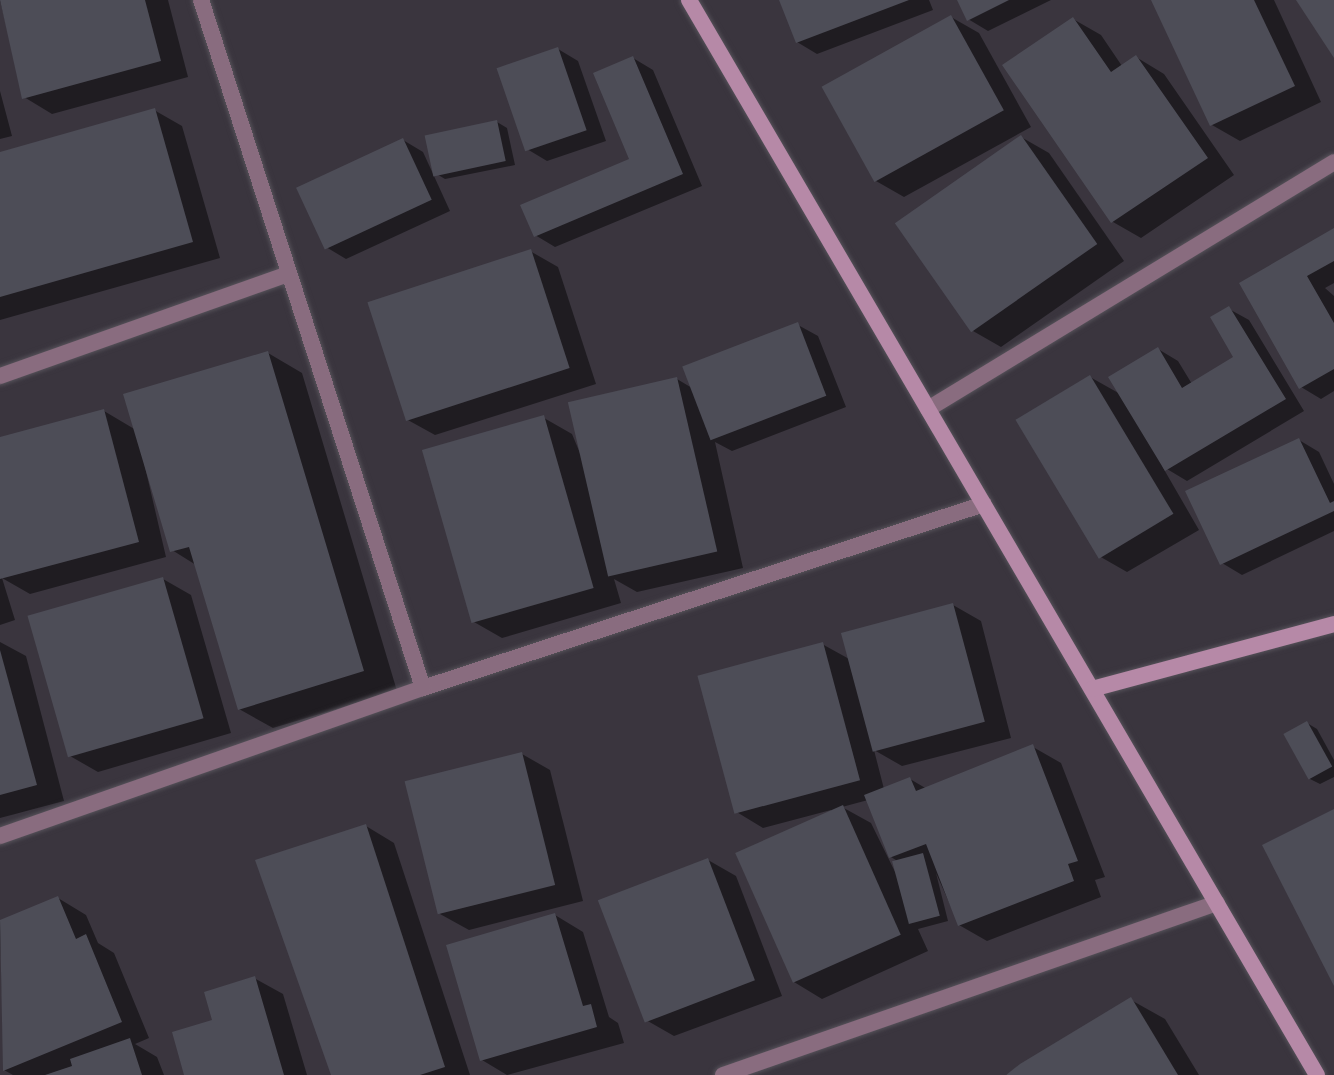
<!DOCTYPE html>
<html>
<head>
<meta charset="utf-8">
<style>
  body { margin:0 }
  #map { position:relative; width:1334px; height:1075px; overflow:hidden; background:#3a353e; font-family:"DejaVu Sans",sans-serif }
  div>[style] { position:absolute }
  .shadow>* { inset:0; background:#0007 }
  .building>* { inset:0; background:#4d4d57; transform-origin:0 0 }
  .roads { filter:drop-shadow(0 0 2px #56525a) drop-shadow(0 0 2px #56525a) }
  .street>* { height:16px; margin:-8px; padding:0 8px; transform-origin:8px; border-radius:8px; background:#896c7f }
  .secondary>* { height:16px; margin:-8px; padding:0 8px; transform-origin:8px; border-radius:8px; background:#b689a7 }
  span { translate:-50% -50%; white-space:nowrap; text-align:center; line-height:1.15; -webkit-text-stroke:6px #201e22; paint-order:stroke }
</style>
</head>
<body>
<div id="map">
  <div class="shadow">
    <i style="clip-path:polygon(0 0,168px 0,188px 77px,52px 114px,24px 97px)"></i>
    <i style="clip-path:polygon(782px 0,929px 0,933px 10px,817px 54px,797px 42px)"></i>
    <i style="clip-path:polygon(959px 0,1051px 0,988px 31px,968px 19px)"></i>
    <i style="clip-path:polygon(1153px 0,1274px 0,1321px 102px,1240px 141px,1212px 125px)"></i>
    <i style="clip-path:polygon(951px 17px,979px 33px,1031px 127px,904px 197px,876px 181px)"></i>
    <i style="clip-path:polygon(1073px 19px,1101px 35px,1122px 66px,1136px 57px,1164px 74px,1234px 175px,1141px 238px,1113px 222px)"></i>
    <i style="clip-path:polygon(558px 49px,578px 61px,606px 141px,547px 161px,527px 149px)"></i>
    <i style="clip-path:polygon(633px 58px,653px 70px,702px 186px,555px 247px,535px 235px,632px 160px)"></i>
    <i style="clip-path:polygon(0 91px,12px 136px,0 139px)"></i>
    <i style="clip-path:polygon(154px 110px,182px 126px,220px 258px,0 320px,0 154px)"></i>
    <i style="clip-path:polygon(497px 122px,507px 128px,515px 165px,445px 179px,435px 173px)"></i>
    <i style="clip-path:polygon(1021px 137px,1049px 153px,1124px 261px,1001px 347px,973px 331px)"></i>
    <i style="clip-path:polygon(403px 140px,423px 152px,450px 211px,346px 259px,326px 247px)"></i>
    <i style="clip-path:polygon(1334px 231px,1334px 283px,1325px 288px,1334px 296px,1334px 391px,1321px 399px,1301px 387px,1242px 284px)"></i>
    <i style="clip-path:polygon(530px 251px,558px 267px,596px 384px,435px 435px,406px 419px)"></i>
    <i style="clip-path:polygon(1229px 309px,1249px 320px,1304px 411px,1187px 481px,1162px 466px,1199px 530px,1127px 572px,1099px 556px,1090px 377px,1122px 395px,1158px 349px,1178px 361px,1192px 384px,1236px 358px)"></i>
    <i style="clip-path:polygon(798px 325px,818px 336px,846px 407px,732px 451px,715px 442px,743px 568px,637px 592px,614px 579px,621px 603px,502px 638px,474px 622px,544px 418px,572px 434px,582px 458px,677px 379px,692px 388px)"></i>
    <i style="clip-path:polygon(268px 353px,302px 373px,397px 691px,273px 728px,239px 709px,196px 565px,172px 550px,138px 437px,166px 557px,30px 594px,2px 578px,15px 620px,0 625px,0 439px,104px 411px,136px 430px)"></i>
    <i style="clip-path:polygon(1299px 440px,1319px 452px,1334px 484px,1334px 531px,1242px 575px,1222px 563px)"></i>
    <i style="clip-path:polygon(163px 579px,191px 595px,231px 733px,98px 772px,70px 756px)"></i>
    <i style="clip-path:polygon(evenodd,953px 605px,981px 621px,1011px 738px,902px 766px,874px 750px,884px 789px,910px 779px,927px 789px,1033px 747px,1061px 763px,1105px 877px,1095px 880px,1101px 897px,987px 941px,959px 925px,936px 873px,948px 921px,918px 929px,928px 951px,822px 999px,794px 982px,831px 810px,763px 828px,735px 811px,822px 644px,851px 660px,953px 605px,868px 800px,891px 857px,899px 862px,899px 880px,871px 823px,842px 807px,868px 800px)"></i>
    <i style="clip-path:polygon(0 642px,26px 656px,64px 801px,0 818px)"></i>
    <i style="clip-path:polygon(1307px 723px,1317px 729px,1334px 760px,1334px 777px,1320px 784px,1310px 779px)"></i>
    <i style="clip-path:polygon(522px 754px,550px 770px,583px 901px,469px 930px,440px 914px)"></i>
    <i style="clip-path:polygon(366px 826px,394px 843px,470px 1075px,333px 1075px)"></i>
    <i style="clip-path:polygon(708px 860px,736px 876px,782px 996px,674px 1036px,646px 1020px)"></i>
    <i style="clip-path:polygon(58px 898px,86px 915px,98px 943px,114px 953px,149px 1038px,135px 1044px,157px 1057px,164px 1075px,13px 1075px,4px 1070px,0 922px)"></i>
    <i style="clip-path:polygon(555px 915px,583px 932px,609px 1017px,618px 1023px,624px 1043px,507px 1075px,482px 1060px)"></i>
    <i style="clip-path:polygon(254px 978px,283px 994px,307px 1075px,186px 1075px,215px 1022px)"></i>
    <i style="clip-path:polygon(1131px 1000px,1165px 1019px,1199px 1075px,1006px 1075px)"></i>
  </div>
  <div class="building">
    <i style="clip-path:polygon(0 0,145px 0,161px 61px,22px 99px)"></i>
    <i style="clip-path:polygon(779px 0,909px 0,796px 43px)"></i>
    <i style="clip-path:polygon(957px 0,1009px 0,967px 21px)"></i>
    <i style="clip-path:polygon(1151px 0,1254px 0,1295px 86px,1210px 126px)"></i>
    <i style="clip-path:polygon(1296px 0,1334px 0,1334px 58px)"></i>
    <i style="left:951px;top:15px;width:109px;height:148px;rotate:61deg"></i>
    <i style="clip-path:polygon(1073px 17px,1111px 72px,1136px 55px,1208px 158px,1111px 223px,1002px 65px)"></i>
    <i style="left:558px;top:47px;width:88px;height:65px;rotate:71deg"></i>
    <i style="clip-path:polygon(633px 56px,683px 174px,534px 237px,520px 205px,629px 159px,593px 73px)"></i>
    <i style="clip-path:polygon(155px 108px,193px 242px,0 297px,0 152px)"></i>
    <i style="left:497px;top:120px;width:42px;height:74px;rotate:78deg"></i>
    <i style="left:1021px;top:135px;width:133px;height:154px;rotate:55deg"></i>
    <i style="left:403px;top:138px;width:68px;height:118px;rotate:65deg"></i>
    <i style="clip-path:polygon(1334px 228px,1334px 261px,1307px 276px,1334px 323px,1334px 369px,1299px 389px,1239px 283px)"></i>
    <i style="left:531px;top:249px;width:125px;height:172px;rotate:72deg"></i>
    <i style="clip-path:polygon(1229px 306px,1286px 399px,1165px 471px,1108px 377px,1158px 347px,1182px 388px,1233px 357px,1210px 317px)"></i>
    <i style="left:798px;top:322px;width:79px;height:124px;rotate:69deg"></i>
    <i style="clip-path:polygon(268px 351px,364px 671px,238px 710px,189px 547px,170px 552px,123px 394px)"></i>
    <i style="left:1090px;top:375px;width:162px;height:87px;rotate:59deg"></i>
    <i style="left:677px;top:377px;width:179px;height:112px;rotate:77deg"></i>
    <i style="clip-path:polygon(104px 409px,139px 542px,0 579px,0 437px)"></i>
    <i style="left:544px;top:415px;width:180px;height:127px;rotate:74deg"></i>
    <i style="clip-path:polygon(1299px 438px,1330px 503px,1334px 501px,1334px 511px,1220px 565px,1185px 491px)"></i>
    <i style="left:163px;top:577px;width:147px;height:141px;rotate:74deg"></i>
    <i style="left:953px;top:603px;width:123px;height:116px;rotate:75deg"></i>
    <i style="left:823px;top:642px;width:143px;height:130px;rotate:75deg"></i>
    <i style="clip-path:polygon(0 650px,37px 785px,0 795px)"></i>
    <i style="left:1307px;top:721px;width:52px;height:27px;rotate:61deg"></i>
    <i style="clip-path:polygon(1033px 744px,1078px 861px,1068px 864px,1074px 881px,958px 926px,926px 844px,889px 858px,864px 795px,910px 777px,916px 791px)"></i>
    <i style="left:522px;top:752px;width:137px;height:121px;rotate:76deg"></i>
    <i style="left:843px;top:805px;width:142px;height:118px;rotate:66deg"></i>
    <i style="clip-path:polygon(1334px 809px,1334px 986px,1262px 845px)"></i>
    <i style="clip-path:polygon(366px 824px,445px 1067px,420px 1075px,331px 1075px,255px 860px)"></i>
    <i style="left:923px;top:853px;width:65px;height:32px;rotate:75deg"></i>
    <i style="left:708px;top:858px;width:131px;height:118px;rotate:69deg"></i>
    <i style="clip-path:polygon(58px 896px,76px 939px,86px 934px,122px 1022px,3px 1071px,0 920px)"></i>
    <i style="clip-path:polygon(555px 913px,583px 1006px,591px 1004px,597px 1027px,480px 1061px,446px 945px)"></i>
    <i style="clip-path:polygon(255px 976px,284px 1075px,184px 1075px,172px 1032px,212px 1020px,204px 992px)"></i>
    <i style="clip-path:polygon(1131px 997px,1178px 1075px,1006px 1075px,1020px 1064px)"></i>
    <i style="clip-path:polygon(130px 1038px,142px 1075px,45px 1075px,72px 1066px,70px 1059px)"></i>
  </div>
  <div class="roads">
    <div class="street">
      <i style="left:0;top:376px;width:303px;rotate:-19.5deg"></i>
      <i style="left:928px;top:409px;width:475px;rotate:-31.3deg"></i>
      <i style="left:423px;top:688px;width:590px;rotate:-18.16deg"></i>
      <i style="left:0;top:836px;width:448px;rotate:-19.3deg"></i>
      <i style="left:423px;top:688px;width:723px;rotate:-107.88deg"></i>
      <i style="left:723px;top:1075px;width:523px;rotate:-19.2deg"></i>
    </div>
    <div class="secondary">
      <i style="left:689px;top:0;width:1245px;rotate:59.71deg"></i>
      <i style="left:1092px;top:689px;width:251px;rotate:-15deg"></i>
    </div>
  </div>
</div>
</body>
</html>
